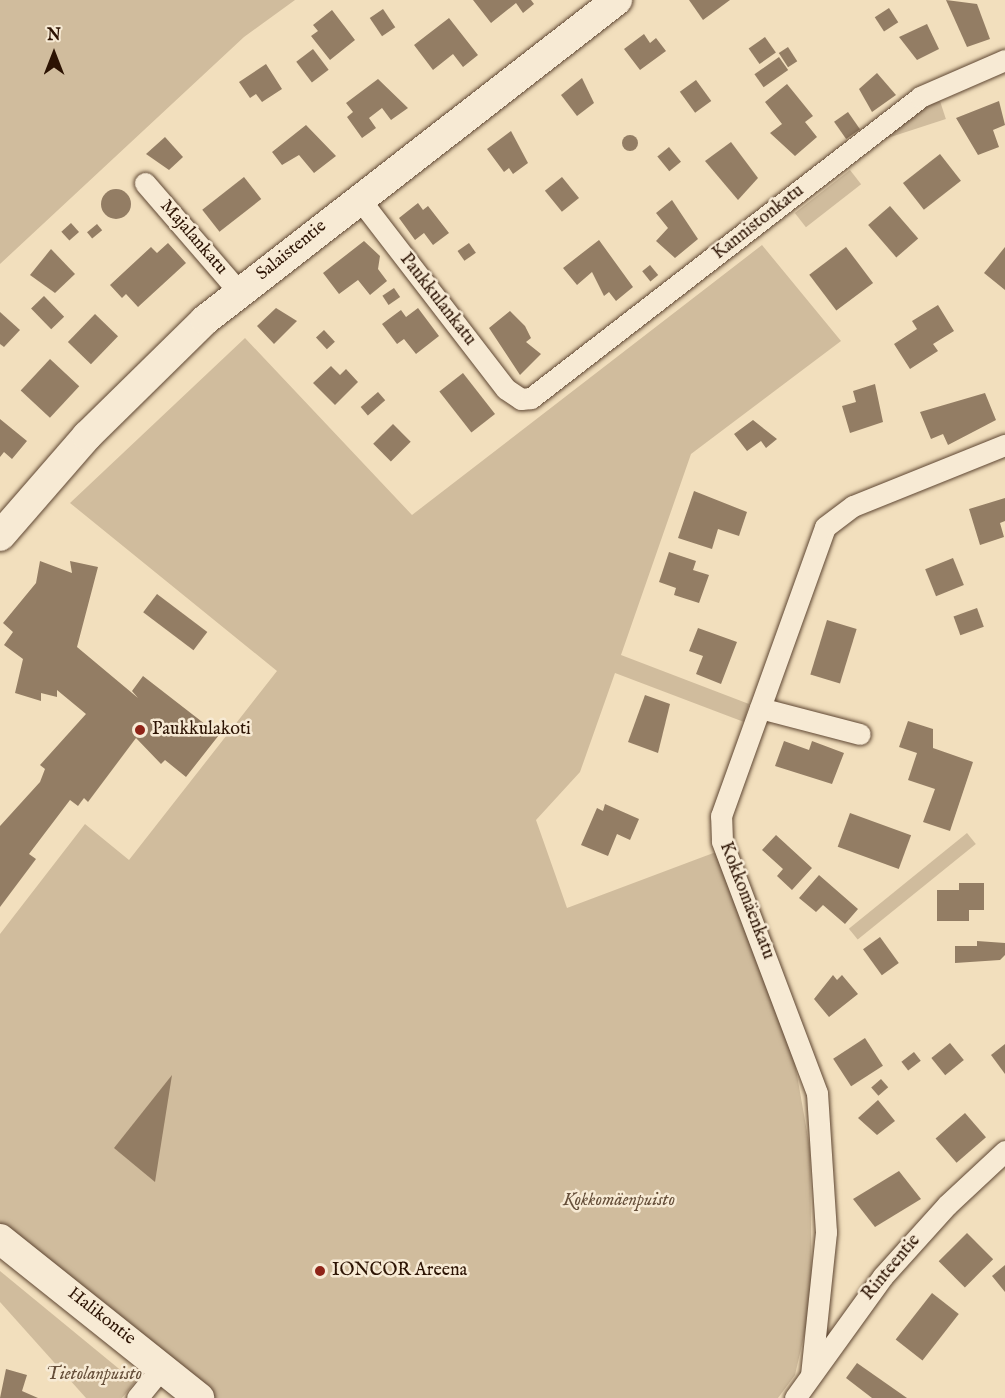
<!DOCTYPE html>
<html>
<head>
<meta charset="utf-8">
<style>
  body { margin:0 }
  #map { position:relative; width:1005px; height:1398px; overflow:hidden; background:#f2dfbd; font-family:"IM FELL English",serif }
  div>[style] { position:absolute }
  .green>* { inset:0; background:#d0bc9d; transform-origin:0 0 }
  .building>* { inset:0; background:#937d64; transform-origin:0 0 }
  .round { border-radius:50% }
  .roads { filter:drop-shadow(0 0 2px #5e4632) drop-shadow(0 0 2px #5e4632) }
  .street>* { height:21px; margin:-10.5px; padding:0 10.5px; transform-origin:10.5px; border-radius:10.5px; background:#f7ead4 }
  .secondary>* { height:30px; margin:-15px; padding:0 15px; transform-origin:15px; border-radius:15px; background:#f7ead4 }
  .dots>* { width:16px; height:16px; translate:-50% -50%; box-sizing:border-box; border:3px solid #f7ead4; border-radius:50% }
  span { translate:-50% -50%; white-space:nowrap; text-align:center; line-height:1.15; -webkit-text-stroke:5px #f7ead4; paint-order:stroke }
  .street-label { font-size:18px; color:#2c1303 }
  .poi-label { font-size:18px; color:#2c1303 }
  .left { translate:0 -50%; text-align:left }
  .park-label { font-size:18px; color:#654e39; font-style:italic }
  .north { position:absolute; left:24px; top:24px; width:60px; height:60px; -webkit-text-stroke:4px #f7ead4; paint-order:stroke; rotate:0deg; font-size:16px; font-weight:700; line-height:24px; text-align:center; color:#2c1303 }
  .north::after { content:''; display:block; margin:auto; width:21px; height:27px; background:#2c1303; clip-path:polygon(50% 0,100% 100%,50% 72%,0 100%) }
</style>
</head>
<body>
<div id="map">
  <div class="green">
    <i style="clip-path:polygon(0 0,295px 0,244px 37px,0 264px)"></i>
    <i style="left:940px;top:101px;width:19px;height:71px;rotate:72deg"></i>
    <i style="left:850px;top:170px;width:18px;height:70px;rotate:52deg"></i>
    <i style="clip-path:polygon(762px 245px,841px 341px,691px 454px,621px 655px,749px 704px,744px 722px,615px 673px,580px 772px,536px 820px,567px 908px,716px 852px,794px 1058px,810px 1149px,812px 1301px,795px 1375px,778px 1398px,214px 1398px,0 1223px,0 934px,85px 824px,129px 860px,277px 671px,70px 503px,245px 338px,412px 515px)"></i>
    <i style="left:967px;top:833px;width:14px;height:152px;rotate:51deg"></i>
    <i style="clip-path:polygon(0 1271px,135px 1382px,122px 1398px,86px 1398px,0 1302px)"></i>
  </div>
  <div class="building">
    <i style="clip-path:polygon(473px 0,531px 0,534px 4px,523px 13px,516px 3px,491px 23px)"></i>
    <i style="clip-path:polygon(689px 0,730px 0,703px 20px)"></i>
    <i style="clip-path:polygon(946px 0,977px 4px,990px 39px,967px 47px)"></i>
    <i style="left:889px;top:8px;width:17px;height:17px;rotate:57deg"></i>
    <i style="left:383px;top:9px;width:22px;height:16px;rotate:56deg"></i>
    <i style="clip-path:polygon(332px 10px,355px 40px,330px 60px,311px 36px,318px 31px,313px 25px)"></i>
    <i style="clip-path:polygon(449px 18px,478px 55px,463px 67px,453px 54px,433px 70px,414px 45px)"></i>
    <i style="clip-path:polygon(927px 24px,939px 49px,917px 60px,899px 37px)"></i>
    <i style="clip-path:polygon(644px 34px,650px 43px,656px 38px,666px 51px,640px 70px,624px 49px)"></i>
    <i style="left:765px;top:37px;width:19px;height:20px;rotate:55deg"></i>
    <i style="left:788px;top:47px;width:17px;height:11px;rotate:57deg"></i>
    <i style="left:313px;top:49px;width:26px;height:21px;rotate:53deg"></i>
    <i style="left:779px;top:57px;width:16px;height:30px;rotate:55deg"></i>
    <i style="clip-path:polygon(266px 64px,282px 89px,262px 102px,256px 94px,250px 98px,239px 82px)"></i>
    <i style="clip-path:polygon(877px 73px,896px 95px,872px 112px,859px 89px)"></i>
    <i style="clip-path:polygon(582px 78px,594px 103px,577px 116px,561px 95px)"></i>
    <i style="clip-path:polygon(378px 79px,408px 108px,391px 120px,382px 108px,369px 118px,376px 128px,362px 138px,347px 117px,353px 112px,346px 103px)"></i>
    <i style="left:696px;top:80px;width:26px;height:20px;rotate:54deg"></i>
    <i style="clip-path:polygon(787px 84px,813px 116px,805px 122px,817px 137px,795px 156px,770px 133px,782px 124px,765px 102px)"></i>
    <i style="clip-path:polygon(999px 101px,1005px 125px,993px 130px,999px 147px,978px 155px,956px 118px)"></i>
    <i style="left:848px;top:112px;width:21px;height:17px;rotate:55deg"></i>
    <i style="clip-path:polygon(306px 125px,336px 156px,314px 173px,299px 155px,282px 165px,272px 152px)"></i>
    <i style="clip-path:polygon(511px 131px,528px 163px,513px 174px,509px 168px,504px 172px,487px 149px)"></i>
    <i class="round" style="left:622px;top:135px;width:16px;height:16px"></i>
    <i style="clip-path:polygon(165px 137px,183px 157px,169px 170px,146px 154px)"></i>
    <i style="clip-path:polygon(731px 142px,758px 178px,738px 200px,705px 161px)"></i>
    <i style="left:669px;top:147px;width:19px;height:15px;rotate:51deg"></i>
    <i style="left:940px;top:154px;width:34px;height:47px;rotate:52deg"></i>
    <i style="left:244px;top:177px;width:28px;height:53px;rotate:52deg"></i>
    <i style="left:562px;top:177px;width:27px;height:22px;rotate:51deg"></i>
    <i class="round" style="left:101px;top:189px;width:30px;height:30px"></i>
    <i style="clip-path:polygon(672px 200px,698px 239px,675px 258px,656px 241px,668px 228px,656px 213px)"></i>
    <i style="clip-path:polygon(418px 203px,423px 210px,428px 206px,449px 233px,433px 245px,424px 233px,415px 240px,399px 218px)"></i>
    <i style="left:890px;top:206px;width:43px;height:29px;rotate:49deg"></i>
    <i style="left:71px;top:223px;width:12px;height:13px;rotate:48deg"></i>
    <i style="left:97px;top:224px;width:8px;height:13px;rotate:50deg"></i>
    <i style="clip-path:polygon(599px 240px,633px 287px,616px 301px,609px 292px,604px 296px,592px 272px,577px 285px,563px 268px)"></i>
    <i style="clip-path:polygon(364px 241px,380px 256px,378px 269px,387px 281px,370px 295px,358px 280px,339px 294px,323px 273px)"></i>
    <i style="clip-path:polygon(168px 243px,186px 263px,138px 307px,126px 294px,122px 298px,110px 285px,151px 247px,157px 253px)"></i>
    <i style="left:469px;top:243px;width:12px;height:14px;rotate:55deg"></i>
    <i style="left:846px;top:247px;width:45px;height:46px;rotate:53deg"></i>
    <i style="clip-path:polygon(1005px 247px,1005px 290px,984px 273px)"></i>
    <i style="clip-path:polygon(51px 249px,75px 274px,55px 293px,30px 275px)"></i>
    <i style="left:650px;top:265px;width:13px;height:10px;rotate:51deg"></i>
    <i style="left:394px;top:288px;width:11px;height:14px;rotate:56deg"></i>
    <i style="left:44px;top:296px;width:29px;height:18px;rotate:46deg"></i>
    <i style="clip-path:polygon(938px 305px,954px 331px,933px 344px,938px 351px,910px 369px,894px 344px,917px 329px,912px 321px)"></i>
    <i style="clip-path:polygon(276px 308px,297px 321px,274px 344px,257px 326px)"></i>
    <i style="clip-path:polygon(418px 308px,439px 336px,416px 354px,404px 339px,397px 344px,382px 324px,401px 310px,406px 317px)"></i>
    <i style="clip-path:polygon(510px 311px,525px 326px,531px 338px,526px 342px,541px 354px,520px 375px,489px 328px)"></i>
    <i style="clip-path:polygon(0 312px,20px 330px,4px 347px,0 344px)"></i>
    <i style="left:95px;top:314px;width:32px;height:39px;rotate:44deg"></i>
    <i style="left:324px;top:330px;width:16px;height:11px;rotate:47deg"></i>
    <i style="left:50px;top:359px;width:40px;height:43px;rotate:43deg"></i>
    <i style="clip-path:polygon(331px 366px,340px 375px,346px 369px,358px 382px,335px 405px,313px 383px)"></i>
    <i style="left:463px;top:373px;width:52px;height:30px;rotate:52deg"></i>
    <i style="clip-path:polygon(875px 384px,883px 422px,850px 433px,842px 406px,856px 402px,853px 391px)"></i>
    <i style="left:378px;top:392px;width:11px;height:23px;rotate:49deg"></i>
    <i style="clip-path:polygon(985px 393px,996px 420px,948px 445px,943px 434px,931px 439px,920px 412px)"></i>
    <i style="clip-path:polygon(0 419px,27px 441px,12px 459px,4px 452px,0 457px)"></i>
    <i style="clip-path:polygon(753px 420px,777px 439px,766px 448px,761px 441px,747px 451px,734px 434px)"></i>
    <i style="left:393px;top:424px;width:25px;height:28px;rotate:45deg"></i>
    <i style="clip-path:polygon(694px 491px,747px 512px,739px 536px,718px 529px,712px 549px,678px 538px)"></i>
    <i style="clip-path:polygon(1005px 498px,1005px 521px,1000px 523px,1004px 537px,980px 545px,969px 509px)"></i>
    <i style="clip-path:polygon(669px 552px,696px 561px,693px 570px,709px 575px,699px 603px,674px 595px,676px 588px,659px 582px)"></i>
    <i style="left:953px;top:558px;width:29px;height:30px;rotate:68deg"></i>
    <i style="clip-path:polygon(40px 561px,72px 573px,70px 561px,98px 567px,77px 647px,138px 698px,132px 691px,143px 676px,219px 735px,186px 777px,165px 760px,161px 764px,136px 738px,88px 802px,84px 798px,78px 806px,70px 800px,29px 854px,36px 859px,0 907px,0 826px,40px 782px,45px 769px,40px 765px,86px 714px,57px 690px,57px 697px,41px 693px,41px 701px,15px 693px,23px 659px,4px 645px,13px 632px,3px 623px,36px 583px)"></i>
    <i style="left:157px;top:594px;width:63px;height:23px;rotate:37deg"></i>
    <i style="left:977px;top:608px;width:20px;height:25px;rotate:70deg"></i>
    <i style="left:827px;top:620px;width:31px;height:57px;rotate:17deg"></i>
    <i style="clip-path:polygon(698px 628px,737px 642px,721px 684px,696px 674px,703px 656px,689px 651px)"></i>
    <i style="clip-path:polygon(645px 695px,670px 704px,658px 753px,628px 742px)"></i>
    <i style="clip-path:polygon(908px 721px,933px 729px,933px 748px,973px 762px,950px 831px,923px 822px,935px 789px,908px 780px,917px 753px,899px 747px)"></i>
    <i style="clip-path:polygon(784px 741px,809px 750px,812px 741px,844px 753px,832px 784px,775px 766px)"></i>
    <i style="clip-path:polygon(605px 804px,639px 819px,630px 840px,617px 834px,608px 856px,581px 845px,597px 808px,603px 811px)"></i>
    <i style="left:850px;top:813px;width:65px;height:36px;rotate:20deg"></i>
    <i style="clip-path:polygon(776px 835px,812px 868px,792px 890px,777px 876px,783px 869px,762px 850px)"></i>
    <i style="clip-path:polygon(819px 875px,858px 909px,845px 924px,823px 905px,816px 912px,799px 898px)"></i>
    <i style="clip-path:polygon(959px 883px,984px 883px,984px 910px,969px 910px,969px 921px,937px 921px,937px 890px,959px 890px)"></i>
    <i style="left:880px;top:937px;width:32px;height:21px;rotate:54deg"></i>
    <i style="clip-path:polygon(977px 941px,1005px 943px,1005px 955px,1000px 960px,955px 963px,955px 946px,977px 946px)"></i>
    <i style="clip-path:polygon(833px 975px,837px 980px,842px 975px,858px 994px,829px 1017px,814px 999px)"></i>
    <i style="left:865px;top:1038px;width:33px;height:38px;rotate:57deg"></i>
    <i style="left:950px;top:1043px;width:22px;height:24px;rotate:51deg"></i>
    <i style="clip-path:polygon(1005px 1044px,1005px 1074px,991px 1055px)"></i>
    <i style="left:914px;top:1052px;width:11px;height:16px;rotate:52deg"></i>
    <i style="clip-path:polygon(172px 1075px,155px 1182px,114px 1148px)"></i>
    <i style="left:881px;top:1079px;width:11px;height:13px;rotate:49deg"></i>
    <i style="clip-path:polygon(878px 1100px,895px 1121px,877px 1135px,858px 1118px)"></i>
    <i style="left:965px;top:1113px;width:32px;height:39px;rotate:49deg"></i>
    <i style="clip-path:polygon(899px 1171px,921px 1199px,875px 1227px,853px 1199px)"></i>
    <i style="left:967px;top:1233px;width:37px;height:40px;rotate:45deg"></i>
    <i style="clip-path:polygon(1005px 1265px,1005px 1292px,992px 1276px)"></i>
    <i style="left:932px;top:1293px;width:34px;height:59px;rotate:38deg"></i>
    <i style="clip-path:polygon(857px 1363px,907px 1398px,872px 1398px,846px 1378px)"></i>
    <i style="clip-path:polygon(6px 1369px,27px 1375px,22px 1391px,38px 1398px,0 1398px)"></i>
  </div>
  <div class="roads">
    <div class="street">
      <i style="left:145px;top:183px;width:145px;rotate:49.2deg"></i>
      <i style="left:358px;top:197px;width:242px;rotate:52.4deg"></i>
      <i style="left:506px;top:389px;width:18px;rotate:34deg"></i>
      <i style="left:521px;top:399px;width:10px;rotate:-6deg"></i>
      <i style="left:531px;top:398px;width:492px;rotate:-37.7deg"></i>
      <i style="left:920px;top:97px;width:93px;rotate:-23.5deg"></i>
      <i style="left:760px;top:708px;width:103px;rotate:14.6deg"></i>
      <i style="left:811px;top:1375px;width:144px;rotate:-84deg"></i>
      <i style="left:826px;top:1232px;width:139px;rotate:-93.7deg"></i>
      <i style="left:817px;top:1093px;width:269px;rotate:-110.7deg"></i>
      <i style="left:722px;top:841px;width:25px;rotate:-92deg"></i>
      <i style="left:721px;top:816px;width:307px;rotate:-70.2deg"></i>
      <i style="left:825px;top:527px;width:35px;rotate:-37deg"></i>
      <i style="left:853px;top:506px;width:164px;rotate:-21.9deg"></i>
      <i style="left:137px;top:1398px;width:43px;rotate:-50.7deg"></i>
      <i style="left:795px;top:1398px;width:150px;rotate:-54.2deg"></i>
      <i style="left:883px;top:1276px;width:96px;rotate:-48deg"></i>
      <i style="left:947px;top:1205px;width:79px;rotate:-43deg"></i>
    </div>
    <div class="secondary">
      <i style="left:0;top:536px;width:133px;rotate:-49deg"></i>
      <i style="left:87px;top:436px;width:165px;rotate:-44.5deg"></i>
      <i style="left:205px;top:320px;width:522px;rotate:-37.84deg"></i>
      <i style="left:0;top:1239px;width:255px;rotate:38.6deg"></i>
    </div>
  </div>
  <div class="dots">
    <i style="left:140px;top:730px;background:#8f2418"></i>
    <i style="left:320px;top:1271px;background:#8f2418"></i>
  </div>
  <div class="street-label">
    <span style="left:759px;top:223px;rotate:-38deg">Kannistonkatu</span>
    <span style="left:193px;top:238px;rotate:49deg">Majalankatu</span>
    <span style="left:292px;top:251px;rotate:-39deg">Salaistentie</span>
    <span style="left:437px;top:300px;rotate:52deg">Paukkulankatu</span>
    <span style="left:746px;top:901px;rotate:69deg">Kokkomäenkatu</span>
    <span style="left:892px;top:1268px;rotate:-50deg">Rinteentie</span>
    <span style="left:101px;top:1317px;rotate:38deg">Halikontie</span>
  </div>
  <div class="poi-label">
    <span class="left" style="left:152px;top:730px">Paukkulakoti</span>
    <span class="left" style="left:332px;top:1271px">IONCOR Areena</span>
  </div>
  <div class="park-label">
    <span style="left:619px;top:1201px">Kokkomäenpuisto</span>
    <span style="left:94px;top:1375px">Tietolanpuisto</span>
  </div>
  <div class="north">N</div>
</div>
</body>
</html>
